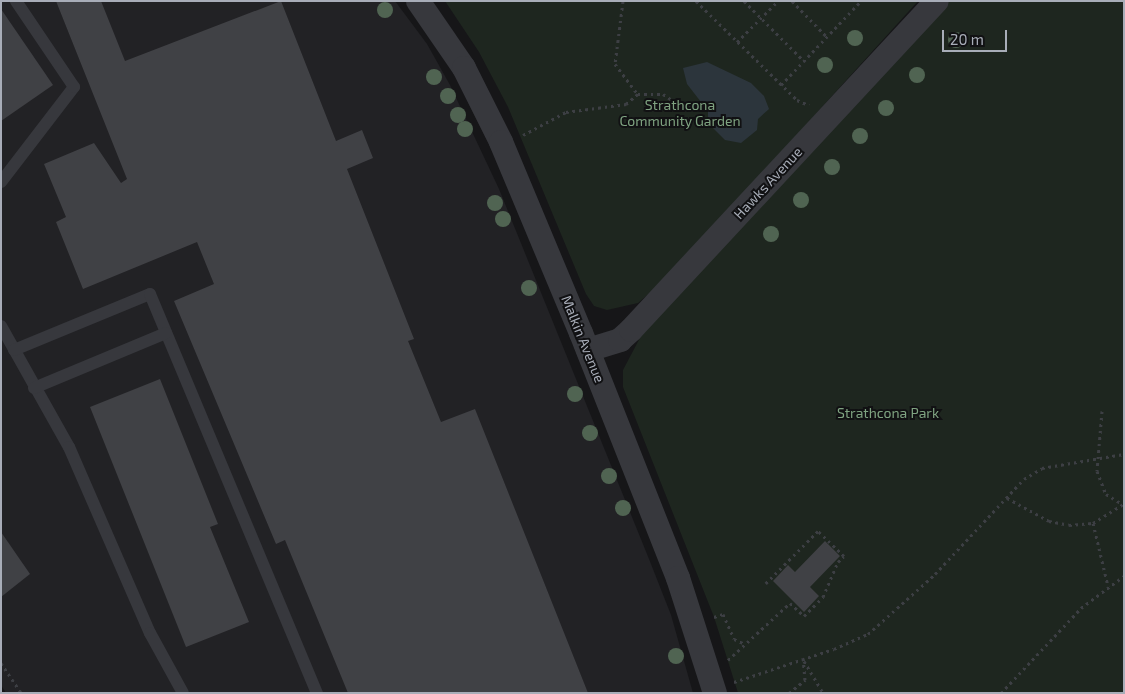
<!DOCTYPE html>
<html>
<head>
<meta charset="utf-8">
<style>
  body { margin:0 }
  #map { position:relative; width:1125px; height:694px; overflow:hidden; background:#161618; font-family:"Exo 2",sans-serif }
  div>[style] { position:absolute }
  .built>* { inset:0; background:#222225 }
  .green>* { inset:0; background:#1e261f }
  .water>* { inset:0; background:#2c353c }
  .building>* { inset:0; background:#404145 }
  .path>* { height:3px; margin-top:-1.5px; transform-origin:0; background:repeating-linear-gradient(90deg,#3d3f44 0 2.5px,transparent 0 6.5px) }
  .service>* { height:12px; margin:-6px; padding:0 6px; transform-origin:6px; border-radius:6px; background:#37383d }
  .minor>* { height:24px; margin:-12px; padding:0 12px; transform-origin:12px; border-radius:12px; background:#37383d }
  .trees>* { width:16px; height:16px; margin:-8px; border-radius:50%; background:#506452 }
  span { translate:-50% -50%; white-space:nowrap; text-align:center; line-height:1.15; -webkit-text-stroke:4px #111113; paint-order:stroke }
  .park-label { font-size:14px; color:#7fa381 }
  .street-label { font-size:14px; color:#a8adb8 }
  .frame { position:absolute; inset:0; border:2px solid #a8adb8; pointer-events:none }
  .scale { position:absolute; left:942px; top:30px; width:65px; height:22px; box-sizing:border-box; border:2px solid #a8adb8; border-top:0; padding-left:6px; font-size:15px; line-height:18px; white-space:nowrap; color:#a8adb8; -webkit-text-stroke:4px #111113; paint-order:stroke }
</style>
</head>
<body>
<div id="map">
  <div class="built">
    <i style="clip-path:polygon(1px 1px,395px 1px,427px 44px,450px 85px,499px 189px,649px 559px,671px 615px,693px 693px,6px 693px,1px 685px)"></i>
  </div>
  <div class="green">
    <i style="clip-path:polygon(445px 1px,918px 1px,668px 277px,638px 303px,607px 310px,594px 306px,586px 294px,508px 107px,479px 52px)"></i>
    <i style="clip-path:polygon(948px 1px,1124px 1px,1124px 693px,738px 693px,714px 617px,623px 387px,623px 370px,642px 334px)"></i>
  </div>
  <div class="water">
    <i style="clip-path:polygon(707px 62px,751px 83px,764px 96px,769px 109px,758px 119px,757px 130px,741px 143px,725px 140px,708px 123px,708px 111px,687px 84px,683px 68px)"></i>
  </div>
  <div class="building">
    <i style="clip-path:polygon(56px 1px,101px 1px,125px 61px,281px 1px,336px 141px,362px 130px,373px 158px,347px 169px,414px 339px,408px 341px,441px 422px,475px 409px,588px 693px,348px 693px,285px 540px,276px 544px,174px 301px,214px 284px,197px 242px,83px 289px,56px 222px,66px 217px,44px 164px,94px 143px,121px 183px,127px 179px)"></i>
    <i style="clip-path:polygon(1px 9px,53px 85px,1px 121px)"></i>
    <i style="clip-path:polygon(160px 379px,218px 524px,210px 527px,249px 622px,186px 647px,90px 407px)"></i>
    <i style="clip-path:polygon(1px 532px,30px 574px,1px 597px)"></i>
    <i style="clip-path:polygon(825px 541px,840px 556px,810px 587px,819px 596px,804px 612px,773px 581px,788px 565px,795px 572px)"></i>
  </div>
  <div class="path">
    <i style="left:623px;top:1px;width:64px;rotate:97.2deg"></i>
    <i style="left:615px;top:64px;width:38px;rotate:53deg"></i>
    <i style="left:696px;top:1px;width:141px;rotate:44.4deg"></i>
    <i style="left:797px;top:100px;width:13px;rotate:23deg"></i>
    <i style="left:744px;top:1px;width:85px;rotate:45deg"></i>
    <i style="left:792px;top:1px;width:50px;rotate:45.8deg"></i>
    <i style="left:737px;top:42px;width:58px;rotate:-45deg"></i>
    <i style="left:781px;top:85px;width:116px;rotate:-46.4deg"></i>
    <i style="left:523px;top:135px;width:49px;rotate:-28.1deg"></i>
    <i style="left:566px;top:112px;width:61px;rotate:-7.6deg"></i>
    <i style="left:626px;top:104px;width:16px;rotate:-40deg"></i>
    <i style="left:638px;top:94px;width:25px"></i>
    <i style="left:663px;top:94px;width:30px;rotate:34deg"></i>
    <i style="left:1102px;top:411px;width:60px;rotate:94.8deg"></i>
    <i style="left:1097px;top:471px;width:25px;rotate:69deg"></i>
    <i style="left:1106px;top:494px;width:19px;rotate:32deg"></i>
    <i style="left:1007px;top:498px;width:48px;rotate:28.7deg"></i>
    <i style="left:1049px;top:521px;width:20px;rotate:11deg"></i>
    <i style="left:1069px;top:525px;width:24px;rotate:-5deg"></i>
    <i style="left:1093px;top:523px;width:36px;rotate:-32deg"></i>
    <i style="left:1093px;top:523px;width:65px;rotate:76.6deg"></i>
    <i style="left:714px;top:617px;width:9px;rotate:-18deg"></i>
    <i style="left:723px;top:614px;width:27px;rotate:66deg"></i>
    <i style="left:734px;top:639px;width:12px;rotate:24deg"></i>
    <i style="left:728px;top:660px;width:84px;rotate:-42.6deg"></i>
    <i style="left:790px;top:603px;width:19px;rotate:43deg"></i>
    <i style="left:804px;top:616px;width:27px;rotate:-45deg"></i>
    <i style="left:823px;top:597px;width:38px;rotate:-67deg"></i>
    <i style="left:838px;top:562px;width:8px;rotate:-45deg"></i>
    <i style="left:844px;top:556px;width:36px;rotate:-136deg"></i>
    <i style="left:818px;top:531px;width:74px;rotate:135deg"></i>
    <i style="left:804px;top:661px;width:37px;rotate:59deg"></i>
    <i style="left:1px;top:663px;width:36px;rotate:56deg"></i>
    <i style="left:734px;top:682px;width:105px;rotate:-18.3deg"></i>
    <i style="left:834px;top:649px;width:37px;rotate:-24deg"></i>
    <i style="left:868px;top:634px;width:90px;rotate:-41.8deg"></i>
    <i style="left:935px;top:574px;width:130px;rotate:-46.9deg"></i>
    <i style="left:1024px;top:479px;width:21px;rotate:-31deg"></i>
    <i style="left:1042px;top:468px;width:83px;rotate:-9.7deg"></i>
    <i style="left:789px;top:693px;width:21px;rotate:-39deg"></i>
    <i style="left:805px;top:680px;width:22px;rotate:-95deg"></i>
    <i style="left:1001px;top:693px;width:117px;rotate:-46.7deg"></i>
    <i style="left:1081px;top:608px;width:54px;rotate:-36.7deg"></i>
  </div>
  <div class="service">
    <i style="left:1px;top:182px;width:120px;rotate:-52.5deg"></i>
    <i style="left:74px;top:87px;width:104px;rotate:-124deg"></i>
    <i style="left:1px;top:326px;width:139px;rotate:60.7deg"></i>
    <i style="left:69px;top:447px;width:203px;rotate:66.5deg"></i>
    <i style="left:150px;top:633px;width:68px;rotate:61.2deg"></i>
    <i style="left:14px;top:350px;width:147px;rotate:-22.4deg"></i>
    <i style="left:150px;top:294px;width:433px;rotate:67.3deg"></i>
    <i style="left:34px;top:388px;width:143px;rotate:-22.6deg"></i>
  </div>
  <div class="minor">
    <i style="left:418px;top:1px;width:81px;rotate:55.5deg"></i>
    <i style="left:464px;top:68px;width:83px;rotate:63.4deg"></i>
    <i style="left:501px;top:142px;width:207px;rotate:67.3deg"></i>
    <i style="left:581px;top:333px;width:264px;rotate:68.4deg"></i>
    <i style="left:678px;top:578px;width:121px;rotate:72.2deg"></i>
    <i style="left:588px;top:350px;width:34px;rotate:-17deg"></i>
    <i style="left:620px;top:340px;width:15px;rotate:-42deg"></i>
    <i style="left:631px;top:330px;width:449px;rotate:-47.1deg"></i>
  </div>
  <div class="trees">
    <i style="left:385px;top:10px"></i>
    <i style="left:855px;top:38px"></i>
    <i style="left:956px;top:40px"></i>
    <i style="left:825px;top:65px"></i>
    <i style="left:917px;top:75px"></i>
    <i style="left:434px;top:77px"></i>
    <i style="left:448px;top:96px"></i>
    <i style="left:886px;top:108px"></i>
    <i style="left:458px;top:115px"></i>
    <i style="left:465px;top:129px"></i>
    <i style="left:860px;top:136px"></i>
    <i style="left:832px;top:167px"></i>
    <i style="left:801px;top:200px"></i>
    <i style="left:495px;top:203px"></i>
    <i style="left:503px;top:219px"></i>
    <i style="left:771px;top:234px"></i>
    <i style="left:529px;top:288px"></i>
    <i style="left:575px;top:394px"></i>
    <i style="left:590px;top:433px"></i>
    <i style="left:609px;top:476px"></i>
    <i style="left:623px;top:508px"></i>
    <i style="left:676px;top:656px"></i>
  </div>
  <div class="park-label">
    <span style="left:680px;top:113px">Strathcona<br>Community Garden</span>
    <span style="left:888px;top:413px">Strathcona Park</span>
  </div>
  <div class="street-label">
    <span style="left:768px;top:183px;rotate:-47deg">Hawks Avenue</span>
    <span style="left:583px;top:339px;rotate:68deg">Malkin Avenue</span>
  </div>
  <div class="frame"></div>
  <div class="scale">20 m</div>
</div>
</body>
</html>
